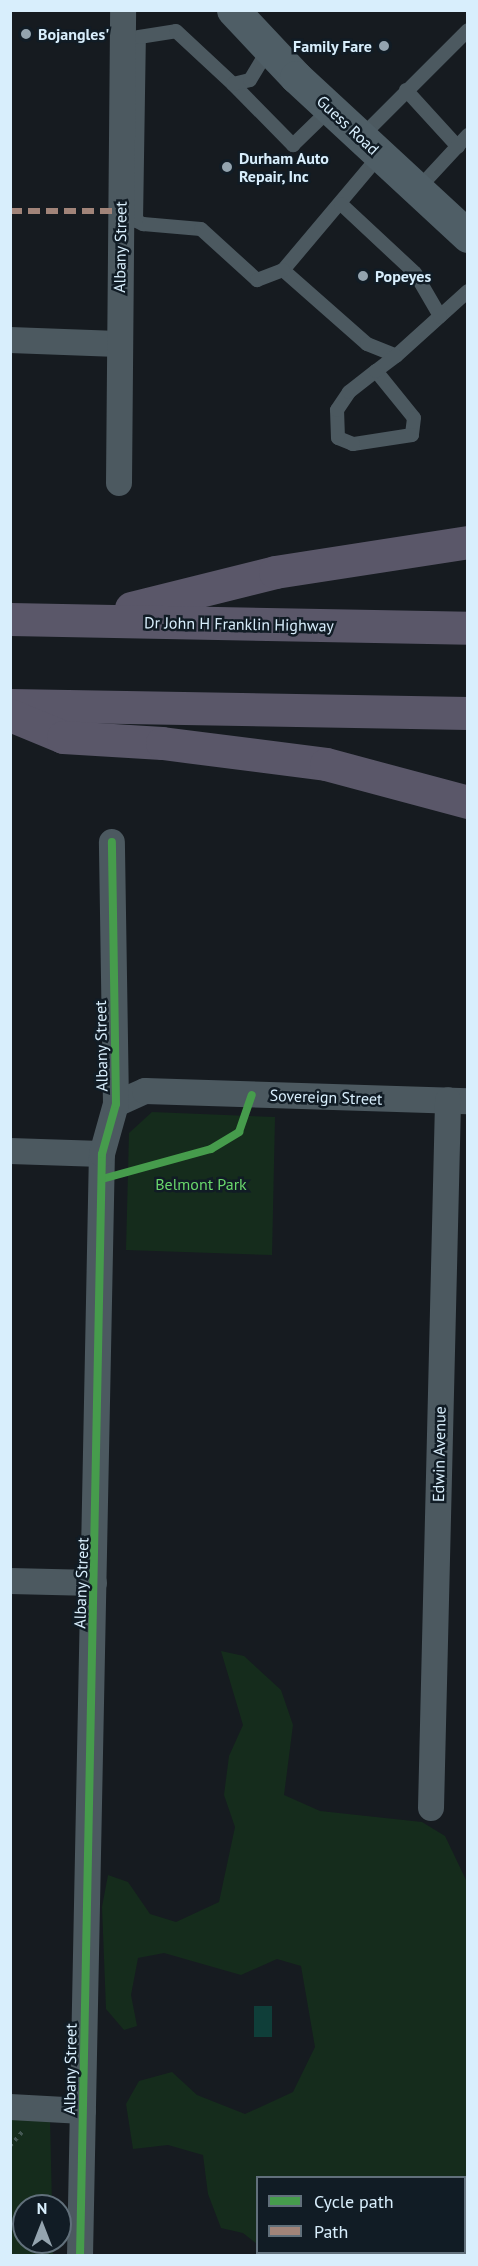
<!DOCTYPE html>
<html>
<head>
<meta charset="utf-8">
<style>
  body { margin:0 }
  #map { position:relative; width:478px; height:2266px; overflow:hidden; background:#161b20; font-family:"PT Sans",sans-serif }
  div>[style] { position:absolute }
  .green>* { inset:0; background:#152c1c }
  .water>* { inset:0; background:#0f3e39; transform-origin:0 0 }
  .path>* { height:4px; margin-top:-2px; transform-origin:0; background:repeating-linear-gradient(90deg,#445753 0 3px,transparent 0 7.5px) }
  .lane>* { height:14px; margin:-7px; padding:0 7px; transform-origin:7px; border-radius:7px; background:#4c5960 }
  .street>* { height:26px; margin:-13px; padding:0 13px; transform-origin:13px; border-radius:13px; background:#4c5960 }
  .secondary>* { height:33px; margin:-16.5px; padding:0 16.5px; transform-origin:16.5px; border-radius:16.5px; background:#4f5e66 }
  .highway>* { height:33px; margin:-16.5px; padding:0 16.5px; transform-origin:16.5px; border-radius:16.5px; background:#5a5769 }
  .quiet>* { height:6px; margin-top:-3px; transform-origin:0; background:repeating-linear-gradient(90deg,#a18479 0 12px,transparent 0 18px) }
  .cycleway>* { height:8px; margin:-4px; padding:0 4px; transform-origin:4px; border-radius:4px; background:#469c4c }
  .dots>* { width:16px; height:16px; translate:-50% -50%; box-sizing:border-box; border:3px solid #111c25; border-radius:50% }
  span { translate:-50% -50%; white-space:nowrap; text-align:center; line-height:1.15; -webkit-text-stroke:5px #111c25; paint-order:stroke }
  .poi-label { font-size:16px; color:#d8eefc; font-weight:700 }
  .left { translate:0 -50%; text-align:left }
  .right { translate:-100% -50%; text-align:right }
  .street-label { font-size:16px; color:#d8eefc }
  .park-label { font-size:16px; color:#69d76c }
  .frame { position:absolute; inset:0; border:12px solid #d8eefc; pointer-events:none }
  .legend { position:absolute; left:256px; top:2176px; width:210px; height:78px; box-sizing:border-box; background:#111c25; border:2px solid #61707b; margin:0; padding:8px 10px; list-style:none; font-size:18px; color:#d8eefc }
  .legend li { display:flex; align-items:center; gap:12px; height:30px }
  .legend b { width:30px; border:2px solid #61707b }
  .north { position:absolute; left:12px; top:2194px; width:60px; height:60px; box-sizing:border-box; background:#111c25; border:2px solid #61707b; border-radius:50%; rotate:0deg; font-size:16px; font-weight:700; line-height:24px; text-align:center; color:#d8eefc }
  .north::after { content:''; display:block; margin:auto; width:21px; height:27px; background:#94a4af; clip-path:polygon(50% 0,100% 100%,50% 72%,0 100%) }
</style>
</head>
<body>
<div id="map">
  <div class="green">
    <i style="clip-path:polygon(152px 1112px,275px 1117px,272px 1255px,126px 1250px,129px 1133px)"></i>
    <i style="clip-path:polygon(221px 1651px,244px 1656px,281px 1690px,293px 1725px,284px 1795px,320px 1811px,422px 1822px,445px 1836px,467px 1882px,467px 2255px,261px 2255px,464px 2252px,464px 2178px,258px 2178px,257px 2244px,243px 2233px,221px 2228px,208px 2194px,203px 2155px,168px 2145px,133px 2149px,126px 2104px,139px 2081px,172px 2072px,197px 2095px,245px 2114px,293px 2092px,315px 2047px,301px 1966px,277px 1959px,241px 1975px,164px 1953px,138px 1958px,131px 1995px,137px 2026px,124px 2030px,106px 2009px,102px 1907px,108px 1875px,128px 1882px,150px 1914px,176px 1922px,219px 1902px,235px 1827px,224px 1795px,229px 1756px,243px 1725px)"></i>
    <i style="clip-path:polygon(11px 2117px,50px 2118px,52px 2206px,24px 2206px,24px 2242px,53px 2242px,53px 2255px,11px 2256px)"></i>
  </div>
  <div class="water">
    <i style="left:272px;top:2006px;width:31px;height:18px;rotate:90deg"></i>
  </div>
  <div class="path">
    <i style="left:10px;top:2146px;width:20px;rotate:-49deg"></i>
  </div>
  <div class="lane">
    <i style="left:233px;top:84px;width:86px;rotate:45.5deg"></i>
    <i style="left:293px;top:145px;width:52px;rotate:-44.2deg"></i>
    <i style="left:406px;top:90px;width:77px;rotate:47.6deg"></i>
    <i style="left:361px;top:137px;width:151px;rotate:-45deg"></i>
    <i style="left:380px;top:155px;width:150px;rotate:130.1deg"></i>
    <i style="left:283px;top:270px;width:112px;rotate:41.4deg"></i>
    <i style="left:367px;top:344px;width:31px;rotate:22deg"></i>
    <i style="left:396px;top:356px;width:97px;rotate:-42.1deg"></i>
    <i style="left:417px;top:190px;width:75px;rotate:-47.2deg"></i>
    <i style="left:341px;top:204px;width:101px;rotate:43deg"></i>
    <i style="left:415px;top:273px;width:50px;rotate:59.8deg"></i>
    <i style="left:129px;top:217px;width:16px;rotate:27deg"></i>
    <i style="left:143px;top:224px;width:58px;rotate:4.9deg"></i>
    <i style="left:201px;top:229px;width:76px;rotate:42.3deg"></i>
    <i style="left:257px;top:280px;width:28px;rotate:-21deg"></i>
    <i style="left:136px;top:221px;width:184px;rotate:-89.1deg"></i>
    <i style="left:139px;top:37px;width:37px;rotate:-9deg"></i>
    <i style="left:176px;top:31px;width:78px;rotate:42.9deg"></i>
    <i style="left:233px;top:84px;width:17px;rotate:-13deg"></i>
    <i style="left:250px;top:80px;width:37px;rotate:-59deg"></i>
    <i style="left:376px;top:371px;width:60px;rotate:51deg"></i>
    <i style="left:414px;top:418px;width:17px;rotate:97deg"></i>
    <i style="left:412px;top:435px;width:60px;rotate:171.3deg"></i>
    <i style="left:353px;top:444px;width:16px;rotate:-158deg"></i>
    <i style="left:338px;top:438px;width:28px;rotate:-92deg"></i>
    <i style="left:337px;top:410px;width:22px;rotate:-56deg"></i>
    <i style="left:349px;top:392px;width:34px;rotate:-38deg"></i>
    <i style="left:376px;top:371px;width:25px;rotate:-37deg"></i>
  </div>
  <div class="street">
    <i style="left:10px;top:340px;width:108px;rotate:2.1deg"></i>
    <i style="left:119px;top:483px;width:473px;rotate:-89.5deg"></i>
    <i style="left:116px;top:1104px;width:32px;rotate:-24deg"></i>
    <i style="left:145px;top:1091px;width:323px;rotate:1.8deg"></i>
    <i style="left:10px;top:1151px;width:92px;rotate:1.9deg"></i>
    <i style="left:10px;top:1581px;width:84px;rotate:1.4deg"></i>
    <i style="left:431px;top:1808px;width:708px;rotate:-88.62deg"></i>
    <i style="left:10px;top:2107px;width:73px;rotate:3.1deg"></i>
    <i style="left:80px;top:2256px;width:1102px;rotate:-88.86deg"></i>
    <i style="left:102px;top:1154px;width:52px;rotate:-74.4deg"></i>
    <i style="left:116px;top:1104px;width:262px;rotate:-90.9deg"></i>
  </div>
  <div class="secondary">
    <i style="left:233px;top:10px;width:92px;rotate:46.8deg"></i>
    <i style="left:296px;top:77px;width:234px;rotate:42.8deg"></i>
  </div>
  <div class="highway">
    <i style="left:131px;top:608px;width:148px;rotate:-14deg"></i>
    <i style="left:275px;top:572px;width:195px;rotate:-8.8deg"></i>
    <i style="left:10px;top:619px;width:458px;rotate:1.1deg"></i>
    <i style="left:10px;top:705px;width:458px;rotate:1deg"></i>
    <i style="left:10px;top:715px;width:57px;rotate:22.5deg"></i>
    <i style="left:63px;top:737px;width:99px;rotate:3.5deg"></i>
    <i style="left:162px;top:743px;width:165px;rotate:7.3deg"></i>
    <i style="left:326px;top:764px;width:147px;rotate:15deg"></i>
  </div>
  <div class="quiet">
    <i style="left:10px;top:211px;width:110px"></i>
  </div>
  <div class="cycleway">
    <i style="left:102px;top:1179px;width:113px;rotate:-15.4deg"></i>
    <i style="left:211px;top:1149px;width:33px;rotate:-31deg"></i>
    <i style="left:239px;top:1132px;width:39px;rotate:-71deg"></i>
    <i style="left:80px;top:2256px;width:1102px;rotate:-88.86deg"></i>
    <i style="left:102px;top:1154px;width:52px;rotate:-74.4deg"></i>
    <i style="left:116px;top:1104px;width:262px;rotate:-90.9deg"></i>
  </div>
  <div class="dots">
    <i style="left:26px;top:34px;background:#94a4af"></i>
    <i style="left:384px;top:46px;background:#94a4af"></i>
    <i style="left:227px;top:167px;background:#94a4af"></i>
    <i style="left:363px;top:276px;background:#94a4af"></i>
  </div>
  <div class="poi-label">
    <span class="left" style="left:38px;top:34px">Bojangles'</span>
    <span class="right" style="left:372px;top:46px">Family Fare</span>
    <span class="left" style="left:239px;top:167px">Durham Auto<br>Repair, Inc</span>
    <span class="left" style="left:375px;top:276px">Popeyes</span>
  </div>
  <div class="street-label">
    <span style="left:348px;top:125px;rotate:43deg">Guess Road</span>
    <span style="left:120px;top:247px;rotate:-89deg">Albany Street</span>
    <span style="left:239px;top:624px;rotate:1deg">Dr John H Franklin Highway</span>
    <span style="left:101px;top:1046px;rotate:-91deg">Albany Street</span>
    <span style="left:326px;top:1097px;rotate:2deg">Sovereign Street</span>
    <span style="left:439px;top:1454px;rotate:-89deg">Edwin Avenue</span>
    <span style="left:81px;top:1583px;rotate:-88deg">Albany Street</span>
    <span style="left:70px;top:2069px;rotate:-89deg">Albany Street</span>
  </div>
  <div class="park-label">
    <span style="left:201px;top:1184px">Belmont Park</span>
  </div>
  <div class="frame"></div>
  <ul class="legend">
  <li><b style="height:8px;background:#469c4c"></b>Cycle path</li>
  <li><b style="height:8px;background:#a18479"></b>Path</li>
  </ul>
  <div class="north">N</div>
</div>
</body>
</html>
